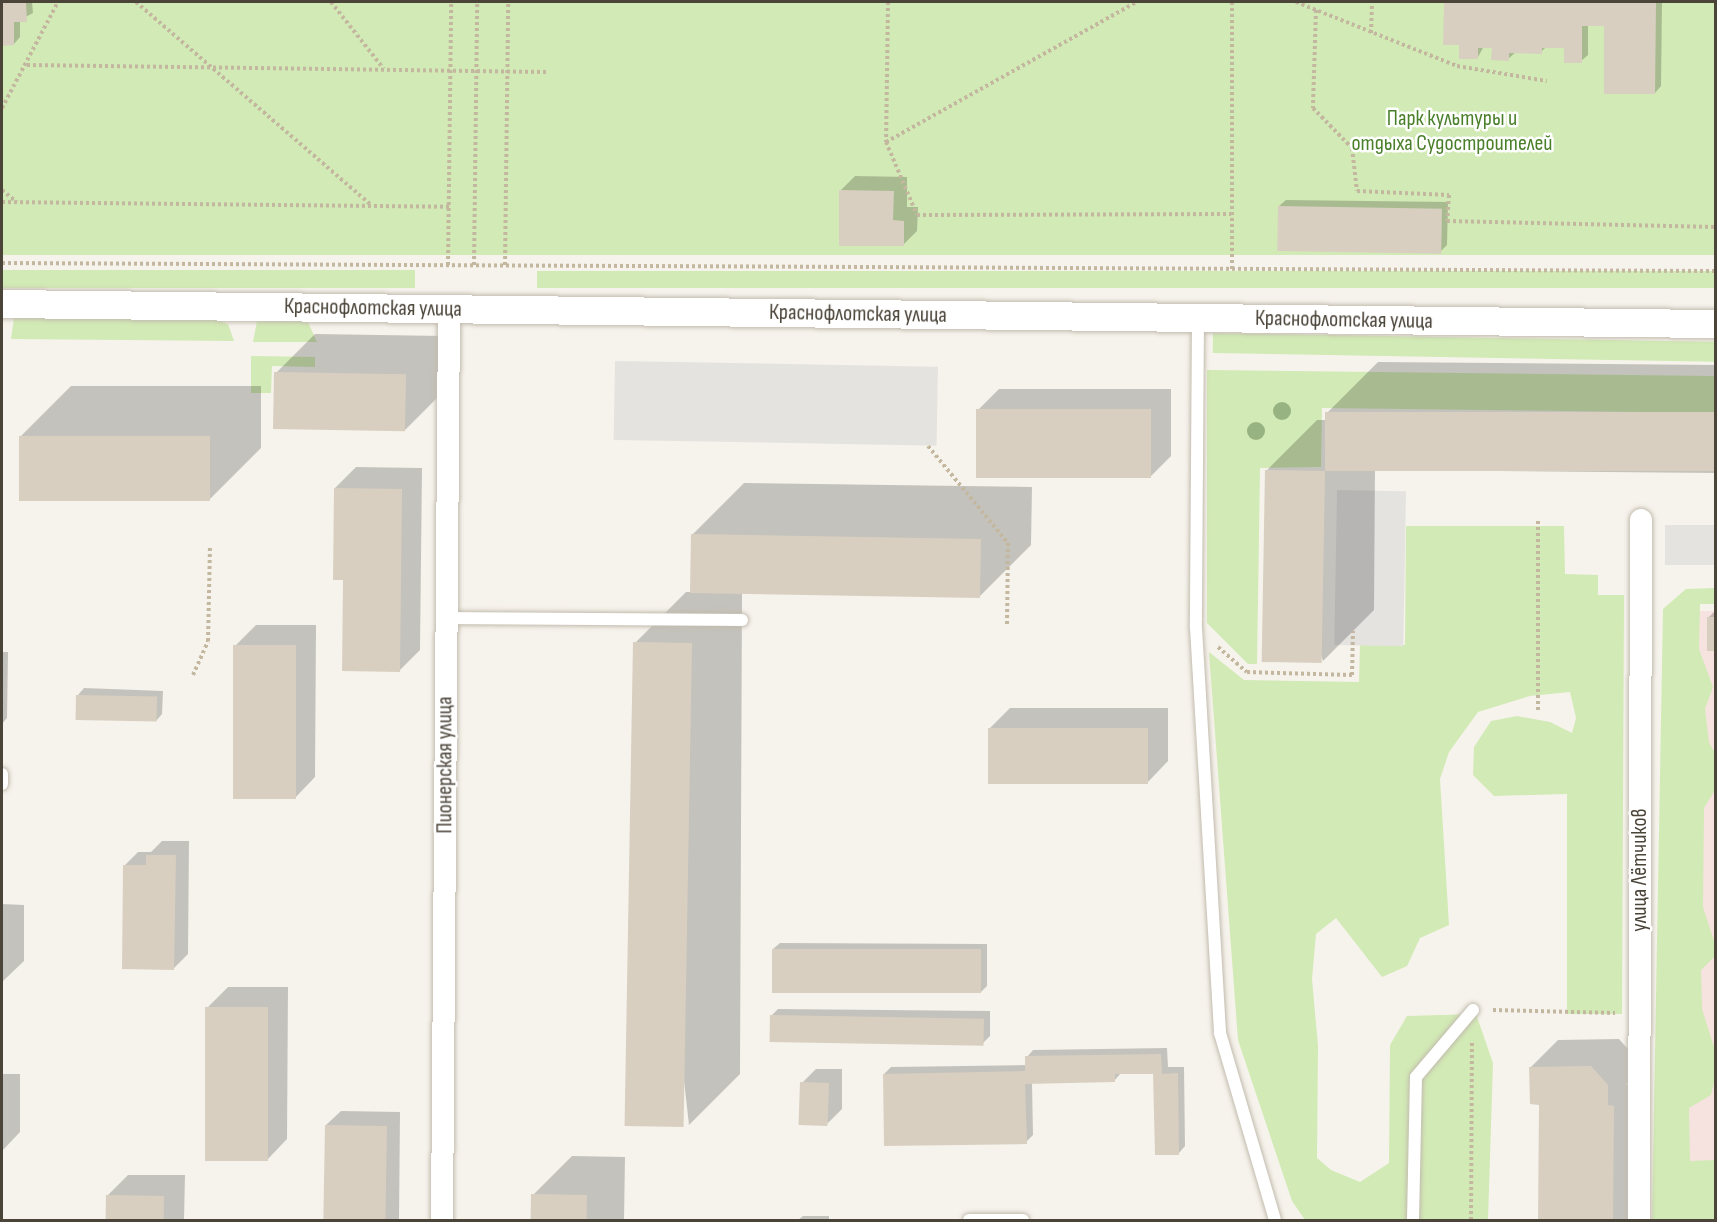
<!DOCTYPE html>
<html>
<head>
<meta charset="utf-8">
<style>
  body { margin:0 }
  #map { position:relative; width:1717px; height:1222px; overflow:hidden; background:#f6f3ec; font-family:"Sofia Sans Condensed",sans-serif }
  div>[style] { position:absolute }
  .medical>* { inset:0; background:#f6e3e0; transform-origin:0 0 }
  .green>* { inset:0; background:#d2eab5; transform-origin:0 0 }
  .parking>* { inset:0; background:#e5e3e0; transform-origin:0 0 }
  .shadow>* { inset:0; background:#0003 }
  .building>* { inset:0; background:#d8cfc1; transform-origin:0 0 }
  .path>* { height:4px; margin-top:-2px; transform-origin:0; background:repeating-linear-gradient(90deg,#c4b79f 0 3px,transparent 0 6px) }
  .roads { filter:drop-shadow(0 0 2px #c2bbae) drop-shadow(0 0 2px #c2bbae) }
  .service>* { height:12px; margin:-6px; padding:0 6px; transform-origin:6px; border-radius:6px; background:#fff }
  .minor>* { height:22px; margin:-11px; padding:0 11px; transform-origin:11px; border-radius:11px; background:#fff }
  .tertiary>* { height:28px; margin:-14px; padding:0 14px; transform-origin:14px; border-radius:14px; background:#fff }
  .trees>* { width:18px; height:18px; margin:-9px; border-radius:50%; background:#97b381 }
  span { translate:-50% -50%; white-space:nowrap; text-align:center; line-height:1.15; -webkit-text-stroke:5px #fff; paint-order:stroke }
  .park-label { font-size:22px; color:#4a7f2a }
  .street-label { font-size:22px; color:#4b4439 }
  .frame { position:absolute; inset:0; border:3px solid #4b4439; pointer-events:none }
</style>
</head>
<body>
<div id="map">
  <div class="medical">
    <i style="left:1688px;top:611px;width:28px;height:550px"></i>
  </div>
  <div class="green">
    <i style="left:2px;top:2px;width:1713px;height:253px"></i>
    <i style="left:2px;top:270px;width:413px;height:18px"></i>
    <i style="left:537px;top:271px;width:1178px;height:17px"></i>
    <i style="clip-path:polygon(21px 316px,217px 320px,228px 324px,234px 341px,11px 339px,14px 318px)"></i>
    <i style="clip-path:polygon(307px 320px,317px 342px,253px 342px,257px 321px)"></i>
    <i style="left:1213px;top:333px;width:503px;height:20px;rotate:1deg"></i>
    <i style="clip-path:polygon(251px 356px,315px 357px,315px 367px,272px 366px,271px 393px,251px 393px)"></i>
    <i style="clip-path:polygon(1207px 370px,1715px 376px,1715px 413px,1322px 408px,1321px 467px,1260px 468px,1257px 664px,1248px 664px,1207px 623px)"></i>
    <i style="clip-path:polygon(1406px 526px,1564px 526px,1565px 574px,1598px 575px,1598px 595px,1624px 595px,1622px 1014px,1567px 1014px,1567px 794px,1494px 796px,1473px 775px,1474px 747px,1491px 721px,1517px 716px,1550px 722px,1572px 733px,1576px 718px,1570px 692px,1530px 696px,1478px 712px,1449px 752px,1440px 779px,1449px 925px,1420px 938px,1407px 966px,1382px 977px,1336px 918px,1316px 934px,1312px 979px,1318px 1046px,1317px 1158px,1331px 1170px,1360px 1182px,1389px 1163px,1390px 1045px,1407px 1016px,1476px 1014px,1493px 1063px,1488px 1220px,1305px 1220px,1292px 1201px,1238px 1040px,1209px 652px,1244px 680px,1359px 682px,1360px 645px,1405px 645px)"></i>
    <i style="clip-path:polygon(1715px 588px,1715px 604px,1700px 604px,1699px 649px,1713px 687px,1705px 709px,1709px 742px,1716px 755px,1715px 790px,1704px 808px,1703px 907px,1715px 944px,1715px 956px,1701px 970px,1702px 1009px,1714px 1047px,1715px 1078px,1711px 1095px,1689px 1108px,1690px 1161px,1715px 1160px,1715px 1220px,1652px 1220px,1663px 609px,1686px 589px)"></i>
  </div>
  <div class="parking">
    <i style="left:615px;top:361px;width:323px;height:79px;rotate:1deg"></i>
    <i style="left:1337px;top:490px;width:69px;height:155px;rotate:1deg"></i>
    <i style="left:1665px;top:525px;width:50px;height:40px"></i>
  </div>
  <div class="shadow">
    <i style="clip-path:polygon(2px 2px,32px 2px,33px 13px,20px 20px,20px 37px,14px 44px,2px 44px)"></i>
    <i style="clip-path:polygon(1445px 2px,1662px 2px,1661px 86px,1655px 93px,1606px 25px,1588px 25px,1588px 55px,1581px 61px,1566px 46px,1547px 46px,1541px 52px,1516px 52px,1508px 59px,1493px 47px,1484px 46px,1478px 57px,1460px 44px,1445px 44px)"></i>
    <i style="clip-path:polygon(855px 176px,907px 177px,907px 207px,918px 207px,917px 231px,903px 245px,841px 190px)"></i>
    <i style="clip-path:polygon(1286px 200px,1448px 202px,1447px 245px,1440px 252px,1279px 206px)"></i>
    <i style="clip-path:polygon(315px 334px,444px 336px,444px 391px,405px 430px,276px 373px)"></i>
    <i style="clip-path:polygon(1378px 362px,1716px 365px,1716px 473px,1375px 470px,1374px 610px,1323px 661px,1266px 471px,1317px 420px,1327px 420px,1327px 413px)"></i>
    <i style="clip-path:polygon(71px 386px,261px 386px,261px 448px,210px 499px,20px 437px)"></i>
    <i style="clip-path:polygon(999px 389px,1171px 389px,1171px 456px,1150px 477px,978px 410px)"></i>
    <i style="clip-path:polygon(356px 467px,422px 468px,420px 650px,399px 671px,344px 578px,335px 488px)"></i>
    <i style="clip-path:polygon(744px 483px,1032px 487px,1031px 545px,980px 596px,742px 592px,740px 1074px,689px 1125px,635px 643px,686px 592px,692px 592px,693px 534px)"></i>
    <i style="clip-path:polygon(1715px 611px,1716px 611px,1716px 649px,1708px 618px)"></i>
    <i style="clip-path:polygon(256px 625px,316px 625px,315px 777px,294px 799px,235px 646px)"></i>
    <i style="clip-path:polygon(2px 652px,8px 652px,7px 718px,2px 724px)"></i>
    <i style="clip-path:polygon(84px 688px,163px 691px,162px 714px,156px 721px,78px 695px)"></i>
    <i style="clip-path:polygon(1010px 708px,1168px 708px,1168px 761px,1147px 783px,989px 729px)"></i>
    <i style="clip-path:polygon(162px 841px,189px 841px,188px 954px,174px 968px,124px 866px,138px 852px,151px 852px)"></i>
    <i style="clip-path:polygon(2px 904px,24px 905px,24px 961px,2px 982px)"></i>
    <i style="clip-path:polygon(780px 943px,987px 944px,987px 986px,980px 993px,773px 949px)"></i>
    <i style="clip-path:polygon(228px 987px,288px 987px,287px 1139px,266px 1161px,207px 1008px)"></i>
    <i style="clip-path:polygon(778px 1009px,990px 1011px,990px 1036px,983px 1043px,771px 1016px)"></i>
    <i style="clip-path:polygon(1619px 1039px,1635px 1057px,1635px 1076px,1626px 1085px,1634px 1085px,1633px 1220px,1540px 1220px,1540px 1105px,1531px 1067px,1558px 1040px)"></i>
    <i style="clip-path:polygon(1167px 1048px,1168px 1067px,1184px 1067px,1185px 1146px,1179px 1153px,1155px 1072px,1121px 1073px,1114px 1081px,1032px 1083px,1033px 1135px,1026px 1142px,884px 1074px,891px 1067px,1027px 1065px,1027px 1057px,1033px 1050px)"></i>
    <i style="clip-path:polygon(816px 1069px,842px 1069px,842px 1109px,828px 1123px,802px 1083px)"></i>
    <i style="clip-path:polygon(2px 1074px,20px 1074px,20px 1132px,2px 1151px)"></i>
    <i style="clip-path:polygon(341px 1111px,400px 1112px,399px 1220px,326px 1220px,326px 1125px)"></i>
    <i style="clip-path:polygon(572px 1156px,625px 1157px,624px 1220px,533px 1220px,533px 1195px)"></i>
    <i style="clip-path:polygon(128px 1175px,185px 1175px,184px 1220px,107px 1220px,107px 1196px)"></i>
    <i style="clip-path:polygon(803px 1216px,829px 1216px,829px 1220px,798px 1220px)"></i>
  </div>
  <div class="building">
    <i style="clip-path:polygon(2px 2px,26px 2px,27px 22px,14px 22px,14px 45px,2px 46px)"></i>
    <i style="clip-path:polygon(1444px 2px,1656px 2px,1655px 94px,1604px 94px,1604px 26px,1582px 26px,1582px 63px,1564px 63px,1564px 48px,1542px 48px,1542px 54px,1509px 53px,1509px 61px,1491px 60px,1492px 48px,1478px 48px,1478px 59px,1459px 59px,1459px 45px,1443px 45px)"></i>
    <i style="clip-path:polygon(839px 190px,894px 191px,893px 220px,904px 221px,904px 246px,839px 246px)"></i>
    <i style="left:1278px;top:206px;width:164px;height:45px;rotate:1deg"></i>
    <i style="left:274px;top:372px;width:132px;height:57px;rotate:1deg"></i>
    <i style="left:1151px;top:409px;width:69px;height:175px;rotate:90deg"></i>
    <i style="left:1325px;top:412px;width:391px;height:59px"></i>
    <i style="left:19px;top:436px;width:191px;height:65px"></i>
    <i style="left:1265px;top:470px;width:60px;height:192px;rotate:1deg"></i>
    <i style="clip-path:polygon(334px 488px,402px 489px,400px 672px,342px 671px,343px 580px,333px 580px)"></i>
    <i style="left:691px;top:534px;width:290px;height:59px;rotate:1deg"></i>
    <i style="left:1707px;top:617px;width:9px;height:34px"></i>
    <i style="left:633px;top:642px;width:59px;height:484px;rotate:1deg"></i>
    <i style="left:233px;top:645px;width:63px;height:154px"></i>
    <i style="left:76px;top:695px;width:81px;height:25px;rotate:1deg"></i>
    <i style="left:988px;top:728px;width:160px;height:56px"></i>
    <i style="clip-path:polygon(146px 855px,176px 855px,174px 970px,122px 969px,123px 865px,146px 865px)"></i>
    <i style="left:772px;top:949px;width:209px;height:44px"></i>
    <i style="left:205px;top:1007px;width:63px;height:154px"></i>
    <i style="left:770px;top:1015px;width:214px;height:27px;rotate:1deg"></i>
    <i style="clip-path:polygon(1161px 1054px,1162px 1074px,1178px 1073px,1179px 1155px,1155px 1155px,1153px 1074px,1115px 1074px,1115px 1082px,1025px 1084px,1027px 1144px,884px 1146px,883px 1074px,1025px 1071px,1025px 1056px)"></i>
    <i style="clip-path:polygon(1591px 1066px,1608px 1085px,1608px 1105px,1614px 1106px,1613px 1220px,1538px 1220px,1539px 1105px,1530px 1104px,1529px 1067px)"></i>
    <i style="left:800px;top:1082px;width:29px;height:43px;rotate:2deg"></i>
    <i style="left:325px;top:1125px;width:62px;height:95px;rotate:1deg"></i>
    <i style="left:531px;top:1194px;width:56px;height:26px;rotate:1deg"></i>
    <i style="left:106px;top:1195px;width:58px;height:25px;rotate:1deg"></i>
  </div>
  <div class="path">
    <i style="left:136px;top:2px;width:311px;rotate:40.8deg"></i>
    <i style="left:331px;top:2px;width:85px;rotate:51.7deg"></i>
    <i style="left:888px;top:2px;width:140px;rotate:90.8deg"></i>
    <i style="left:886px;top:142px;width:79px;rotate:67deg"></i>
    <i style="left:917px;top:215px;width:314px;rotate:-0.2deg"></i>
    <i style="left:1296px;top:2px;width:173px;rotate:21.7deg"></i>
    <i style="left:1457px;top:66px;width:91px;rotate:9.5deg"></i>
    <i style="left:1316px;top:10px;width:98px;rotate:91.8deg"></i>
    <i style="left:1313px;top:108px;width:56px;rotate:45.7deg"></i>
    <i style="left:1352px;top:148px;width:43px;rotate:83.4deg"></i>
    <i style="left:1357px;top:191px;width:92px;rotate:2.5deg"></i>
    <i style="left:1449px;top:195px;width:26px;rotate:94deg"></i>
    <i style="left:1447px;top:221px;width:269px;rotate:1.3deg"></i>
    <i style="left:1371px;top:33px;width:31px;rotate:-88deg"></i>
    <i style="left:27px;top:65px;width:520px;rotate:0.77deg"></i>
    <i style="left:2px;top:108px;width:120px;rotate:-62.2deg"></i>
    <i style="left:886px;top:142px;width:287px;rotate:-29.2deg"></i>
    <i style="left:2px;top:190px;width:19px;rotate:39deg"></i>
    <i style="left:2px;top:202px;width:447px;rotate:0.6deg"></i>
    <i style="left:2px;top:263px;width:1714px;rotate:0.27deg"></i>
    <i style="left:448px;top:265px;width:263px;rotate:-89.3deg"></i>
    <i style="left:474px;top:265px;width:263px;rotate:-89.3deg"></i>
    <i style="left:505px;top:265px;width:263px;rotate:-89.3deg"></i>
    <i style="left:1232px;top:269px;width:267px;rotate:-90deg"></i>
    <i style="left:928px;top:446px;width:126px;rotate:50.5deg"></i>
    <i style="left:1008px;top:543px;width:82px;rotate:90.7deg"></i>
    <i style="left:1218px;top:647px;width:38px;rotate:41deg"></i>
    <i style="left:1247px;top:672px;width:105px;rotate:1.6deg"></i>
    <i style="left:1352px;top:675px;width:44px;rotate:-88.7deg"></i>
    <i style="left:193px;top:675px;width:37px;rotate:-66deg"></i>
    <i style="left:208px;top:641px;width:96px;rotate:-88.8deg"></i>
    <i style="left:1538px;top:710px;width:191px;rotate:-90deg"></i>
    <i style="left:1493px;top:1010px;width:122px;rotate:1.4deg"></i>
    <i style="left:1471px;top:1220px;width:178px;rotate:-89.7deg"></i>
  </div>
  <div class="roads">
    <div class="service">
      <i style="left:1198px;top:318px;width:310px;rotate:90.4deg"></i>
      <i style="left:1196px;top:628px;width:406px;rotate:86.6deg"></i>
      <i style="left:1220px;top:1033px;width:195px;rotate:73.6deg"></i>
      <i style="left:446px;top:618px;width:296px;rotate:0.4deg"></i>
      <i style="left:2px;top:774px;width:10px;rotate:90deg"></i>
      <i style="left:969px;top:1220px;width:54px"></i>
      <i style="left:1413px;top:1220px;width:143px;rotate:-88.8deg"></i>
      <i style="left:1416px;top:1077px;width:88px;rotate:-49.6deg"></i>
    </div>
    <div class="minor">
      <i style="left:442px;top:1220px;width:911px;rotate:-89.56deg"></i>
      <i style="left:1639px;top:1220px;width:700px;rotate:-89.84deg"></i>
    </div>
    <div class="tertiary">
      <i style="left:2px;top:304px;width:1714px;rotate:0.67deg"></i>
    </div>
  </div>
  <div class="trees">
    <i style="left:1282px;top:411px"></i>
    <i style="left:1256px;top:431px"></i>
  </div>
  <div class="park-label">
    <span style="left:1452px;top:131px">Парк культуры и<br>отдыха Судостроителей</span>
  </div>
  <div class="street-label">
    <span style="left:373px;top:308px;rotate:1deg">Краснофлотская улица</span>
    <span style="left:858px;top:314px;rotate:1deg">Краснофлотская улица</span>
    <span style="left:1344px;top:320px;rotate:1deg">Краснофлотская улица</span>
    <span style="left:445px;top:765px;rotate:-90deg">Пионерская улица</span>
    <span style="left:1640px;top:870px;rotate:-90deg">улица Лётчиков</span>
  </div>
  <div class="frame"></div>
</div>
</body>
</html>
